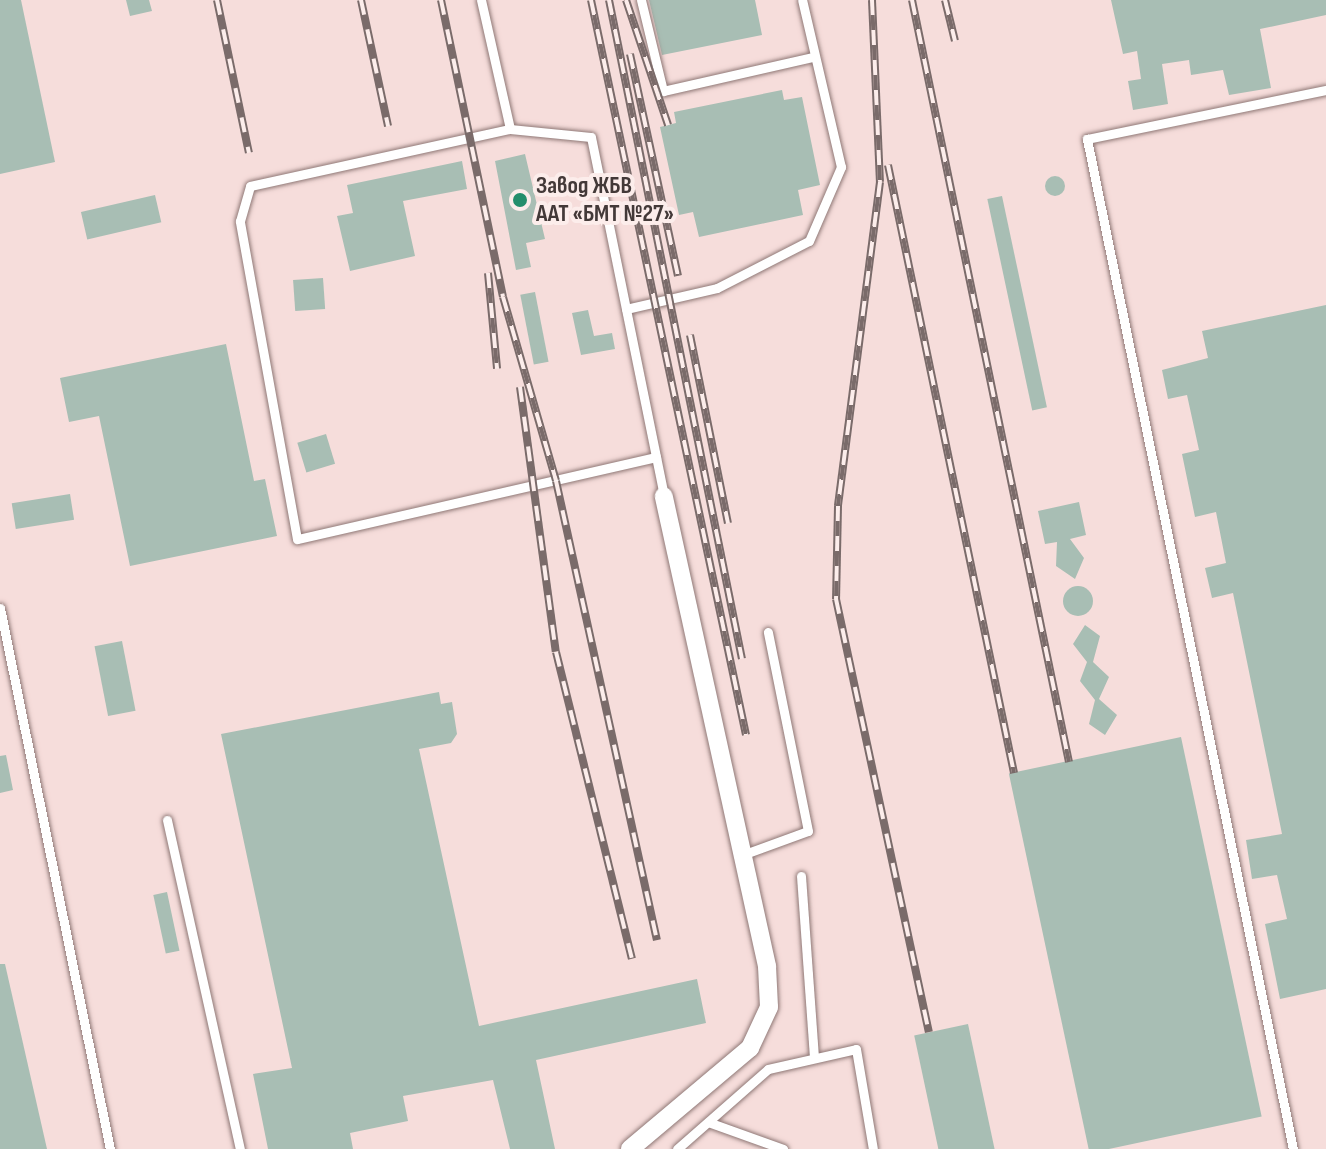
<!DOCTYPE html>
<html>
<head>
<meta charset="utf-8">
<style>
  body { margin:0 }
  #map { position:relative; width:1326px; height:1149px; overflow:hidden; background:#f6dddb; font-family:"Sofia Sans Condensed",sans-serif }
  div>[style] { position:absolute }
  .building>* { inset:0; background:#a8beb4; transform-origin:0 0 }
  .round { border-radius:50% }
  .roads { filter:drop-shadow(0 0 2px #8f7876) drop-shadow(0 0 2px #8f7876) }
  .service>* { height:9px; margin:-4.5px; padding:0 4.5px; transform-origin:4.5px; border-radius:4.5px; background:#fff }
  .minor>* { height:18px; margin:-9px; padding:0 9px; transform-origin:9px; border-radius:9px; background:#fff }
  .rail>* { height:8px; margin-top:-4px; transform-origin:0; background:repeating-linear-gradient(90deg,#fcedeb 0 15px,#7a6b6a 0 30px); box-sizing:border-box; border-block:2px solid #7a6b6a }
  .dots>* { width:22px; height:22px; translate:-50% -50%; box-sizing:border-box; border:4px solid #fcedeb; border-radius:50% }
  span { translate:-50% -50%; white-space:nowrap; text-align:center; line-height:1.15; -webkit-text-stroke:8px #fcedeb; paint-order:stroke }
  .poi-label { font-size:24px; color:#433938; font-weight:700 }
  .left { translate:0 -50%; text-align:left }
</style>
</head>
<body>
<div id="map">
  <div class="building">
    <i style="clip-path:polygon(0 0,21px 0,55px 162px,0 174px)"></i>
    <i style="clip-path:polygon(126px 0,149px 0,152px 11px,130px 16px)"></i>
    <i style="clip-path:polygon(649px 0,755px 0,762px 35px,662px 55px)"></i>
    <i style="clip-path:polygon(1111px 0,1326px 0,1326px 15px,1260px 29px,1271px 88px,1229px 95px,1223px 70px,1191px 75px,1189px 60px,1162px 64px,1168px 104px,1133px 110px,1128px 81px,1141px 79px,1137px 51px,1123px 54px)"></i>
    <i style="clip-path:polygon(782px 90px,784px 100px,802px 97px,820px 185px,798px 190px,803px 215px,699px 237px,693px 212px,679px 215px,660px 127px,676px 123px,674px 112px)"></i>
    <i style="clip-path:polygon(525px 154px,545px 239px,526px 243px,531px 267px,516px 270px,495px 161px)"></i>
    <i style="clip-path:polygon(462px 161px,467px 189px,403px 201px,415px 256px,350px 271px,337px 216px,353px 213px,347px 185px)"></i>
    <i class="round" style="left:1045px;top:176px;width:20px;height:20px"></i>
    <i style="left:155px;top:195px;width:28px;height:76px;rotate:77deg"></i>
    <i style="left:1002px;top:196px;width:216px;height:15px;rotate:78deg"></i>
    <i style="left:323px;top:278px;width:31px;height:30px;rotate:86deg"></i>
    <i style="left:535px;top:292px;width:71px;height:15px;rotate:79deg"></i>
    <i style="clip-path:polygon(1326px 305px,1326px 989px,1280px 999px,1265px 924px,1287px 919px,1277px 875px,1252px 879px,1246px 840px,1282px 834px,1233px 593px,1212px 598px,1205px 568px,1226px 563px,1216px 512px,1195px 517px,1182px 454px,1199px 450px,1187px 395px,1168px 399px,1162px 370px,1208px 358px,1202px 331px)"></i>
    <i style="clip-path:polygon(588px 310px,594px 336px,612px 333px,615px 349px,581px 355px,572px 313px)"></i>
    <i style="clip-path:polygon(226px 344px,254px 481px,265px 479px,277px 536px,130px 566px,99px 416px,69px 422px,60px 378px)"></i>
    <i style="left:326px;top:434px;width:31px;height:30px;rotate:73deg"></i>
    <i style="left:70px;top:494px;width:26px;height:59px;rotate:81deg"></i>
    <i style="clip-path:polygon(1079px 502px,1086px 535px,1070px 539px,1084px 558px,1075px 579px,1056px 566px,1057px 542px,1045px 544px,1038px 511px)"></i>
    <i class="round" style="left:1063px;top:586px;width:30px;height:30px"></i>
    <i style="clip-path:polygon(1085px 625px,1100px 636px,1093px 662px,1109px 677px,1099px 699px,1117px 715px,1105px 735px,1089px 724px,1095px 700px,1080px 681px,1087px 662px,1073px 644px)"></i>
    <i style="left:122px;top:641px;width:71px;height:28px;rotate:79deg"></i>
    <i style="clip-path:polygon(439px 692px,441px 704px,452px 702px,457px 734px,451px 743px,419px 749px,479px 1026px,697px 979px,706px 1023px,536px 1060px,555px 1149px,510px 1149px,493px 1080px,403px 1096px,408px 1121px,350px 1133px,353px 1149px,268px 1149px,253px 1074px,292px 1068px,221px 734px)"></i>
    <i style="left:1181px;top:737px;width:388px;height:176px;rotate:78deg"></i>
    <i style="clip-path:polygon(6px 755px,13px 790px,0 793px,0 756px)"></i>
    <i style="left:167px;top:892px;width:60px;height:14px;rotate:78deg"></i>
    <i style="clip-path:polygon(0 964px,5px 964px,47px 1149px,0 1149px)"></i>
    <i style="left:968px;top:1024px;width:128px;height:55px;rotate:78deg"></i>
  </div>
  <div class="roads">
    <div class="service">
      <i style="left:481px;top:0;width:132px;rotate:77.3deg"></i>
      <i style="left:641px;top:0;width:94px;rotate:76.4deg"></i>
      <i style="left:663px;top:91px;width:154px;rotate:-12.8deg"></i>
      <i style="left:626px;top:309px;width:93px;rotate:-13deg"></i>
      <i style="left:717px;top:288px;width:103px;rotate:-27.1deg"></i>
      <i style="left:809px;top:241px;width:81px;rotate:-66.6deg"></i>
      <i style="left:841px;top:167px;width:171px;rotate:-103.1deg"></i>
      <i style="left:656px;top:457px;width:368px;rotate:167.1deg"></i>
      <i style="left:297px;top:539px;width:323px;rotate:-100.2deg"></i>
      <i style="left:240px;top:221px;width:36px;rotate:-74deg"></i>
      <i style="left:250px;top:186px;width:266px;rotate:-12.4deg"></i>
      <i style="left:510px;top:129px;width:81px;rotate:5.6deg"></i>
      <i style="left:591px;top:137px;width:366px;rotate:78.5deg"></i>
      <i style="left:0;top:608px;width:552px;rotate:78.51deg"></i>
      <i style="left:167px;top:820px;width:337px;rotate:77.5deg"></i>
      <i style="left:742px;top:855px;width:70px;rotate:-20deg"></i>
      <i style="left:808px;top:831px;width:203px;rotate:-101.4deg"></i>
      <i style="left:801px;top:876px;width:182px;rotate:85.9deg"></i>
      <i style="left:708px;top:1122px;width:80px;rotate:19.8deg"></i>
      <i style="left:677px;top:1149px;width:121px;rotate:-41.3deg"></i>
      <i style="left:768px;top:1069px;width:90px;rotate:-12.8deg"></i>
      <i style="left:856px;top:1049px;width:101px;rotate:80.4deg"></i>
      <i style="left:1293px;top:1149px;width:1031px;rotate:-101.53deg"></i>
      <i style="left:1087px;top:139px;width:244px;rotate:-11.6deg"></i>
    </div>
    <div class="minor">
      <i style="left:630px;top:1149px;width:157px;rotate:-40.1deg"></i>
      <i style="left:750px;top:1048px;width:45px;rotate:-65.1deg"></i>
      <i style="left:769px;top:1007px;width:41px;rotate:-92.8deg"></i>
      <i style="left:767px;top:966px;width:481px;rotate:-102.4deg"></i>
    </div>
  </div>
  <div class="rail">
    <i style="left:217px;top:0;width:156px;rotate:78.2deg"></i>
    <i style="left:361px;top:0;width:129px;rotate:77.9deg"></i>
    <i style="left:441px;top:0;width:303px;rotate:78.2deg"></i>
    <i style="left:503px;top:297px;width:191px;rotate:73.9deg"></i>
    <i style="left:556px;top:481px;width:470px;rotate:77.6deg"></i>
    <i style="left:591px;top:0;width:751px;rotate:78.09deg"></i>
    <i style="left:609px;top:0;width:672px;rotate:78.59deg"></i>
    <i style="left:626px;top:0;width:132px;rotate:71.4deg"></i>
    <i style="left:872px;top:0;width:182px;rotate:87.5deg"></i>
    <i style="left:880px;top:182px;width:327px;rotate:97.4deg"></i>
    <i style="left:838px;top:506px;width:93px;rotate:91.2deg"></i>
    <i style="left:836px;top:599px;width:443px;rotate:77.9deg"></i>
    <i style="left:912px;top:0;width:778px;rotate:78.36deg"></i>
    <i style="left:945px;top:0;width:42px;rotate:76.3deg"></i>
    <i style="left:630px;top:54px;width:227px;rotate:77.8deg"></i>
    <i style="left:888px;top:165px;width:621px;rotate:78.29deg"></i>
    <i style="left:488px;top:273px;width:96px;rotate:84.6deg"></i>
    <i style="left:690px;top:335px;width:192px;rotate:78.6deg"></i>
    <i style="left:520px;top:387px;width:267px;rotate:82.3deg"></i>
    <i style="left:556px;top:652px;width:316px;rotate:76.1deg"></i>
  </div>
  <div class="dots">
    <i style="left:520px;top:200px;background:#248e6c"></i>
  </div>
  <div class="poi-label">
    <span class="left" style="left:536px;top:200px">Завод ЖБВ<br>ААТ «БМТ №27»</span>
  </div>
</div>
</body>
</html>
